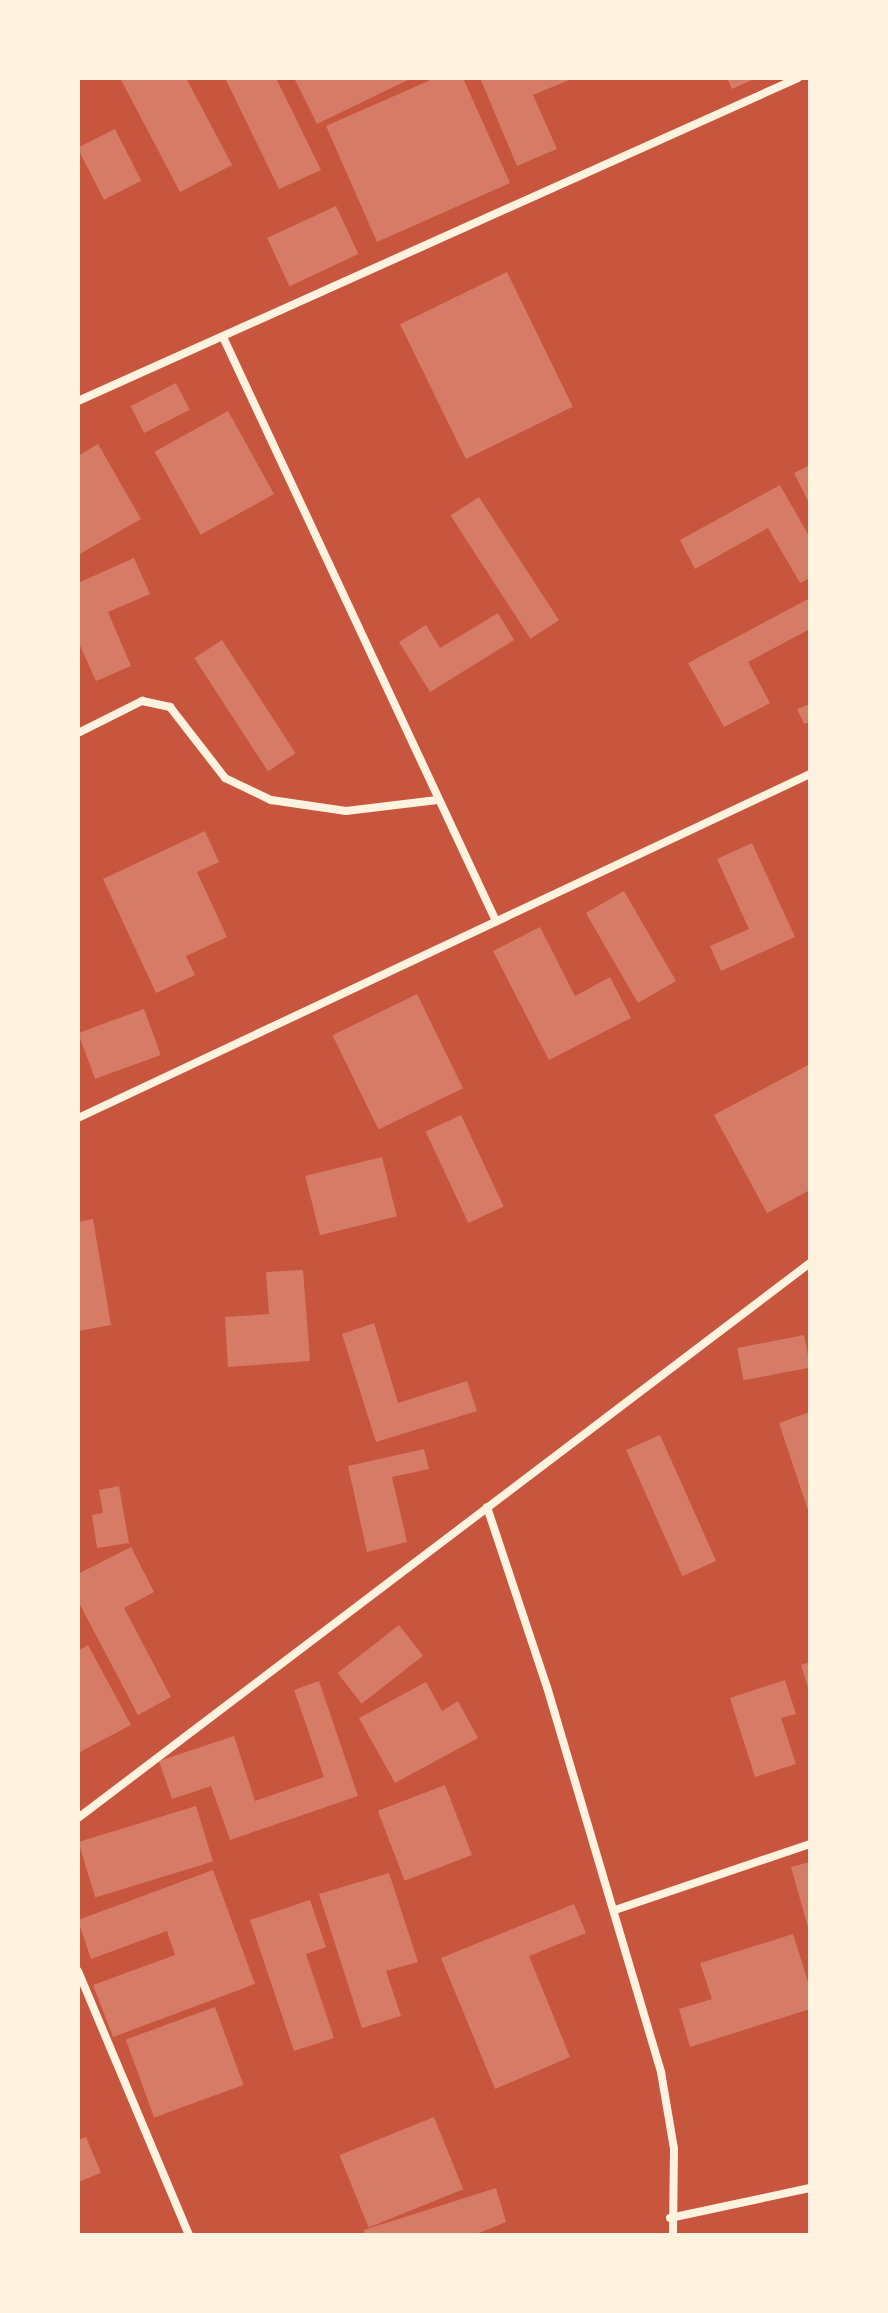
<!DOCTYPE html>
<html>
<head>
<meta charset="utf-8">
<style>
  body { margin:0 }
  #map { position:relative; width:888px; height:2313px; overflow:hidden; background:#c8553d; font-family:Rubik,sans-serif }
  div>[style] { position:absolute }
  .building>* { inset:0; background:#d67c66; transform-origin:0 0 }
  .minor>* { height:8px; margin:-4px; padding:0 4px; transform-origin:4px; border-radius:4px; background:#fff3e0 }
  span { translate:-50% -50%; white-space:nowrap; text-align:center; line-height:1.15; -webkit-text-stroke:8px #fff3e0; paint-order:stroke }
  .frame { position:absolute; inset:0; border:80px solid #fff3e0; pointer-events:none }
</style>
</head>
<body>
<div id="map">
  <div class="building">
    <i style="clip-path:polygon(120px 78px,186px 78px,232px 165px,180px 192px)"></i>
    <i style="clip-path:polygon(225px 78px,276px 78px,321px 170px,279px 189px)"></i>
    <i style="clip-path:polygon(294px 78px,412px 78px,317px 124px)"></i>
    <i style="clip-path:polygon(435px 78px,463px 78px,510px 183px,377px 242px,326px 126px)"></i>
    <i style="clip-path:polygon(480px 78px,574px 78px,533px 95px,557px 149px,517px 166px)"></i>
    <i style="clip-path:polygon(727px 78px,756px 78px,732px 89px)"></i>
    <i style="left:115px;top:129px;width:58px;height:42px;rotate:63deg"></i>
    <i style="left:336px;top:206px;width:53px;height:76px;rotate:65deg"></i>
    <i style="left:507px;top:272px;width:150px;height:119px;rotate:64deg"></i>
    <i style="left:176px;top:383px;width:30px;height:51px;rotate:63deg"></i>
    <i style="left:228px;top:411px;width:95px;height:84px;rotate:61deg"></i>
    <i style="clip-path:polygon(98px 444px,141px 519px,78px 555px,78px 456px)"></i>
    <i style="clip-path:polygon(810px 465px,810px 505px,794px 473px)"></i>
    <i style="clip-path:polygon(780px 485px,810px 538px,810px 578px,800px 583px,768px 528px,695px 569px,680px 540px)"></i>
    <i style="left:479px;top:497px;width:147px;height:34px;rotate:57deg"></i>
    <i style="clip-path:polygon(134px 558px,150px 594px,108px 612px,131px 666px,96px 681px,78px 641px,78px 583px)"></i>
    <i style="clip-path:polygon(810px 598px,810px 629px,748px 662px,770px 703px,724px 727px,688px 663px)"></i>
    <i style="clip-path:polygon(498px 613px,514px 640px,430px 692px,399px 642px,426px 625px,440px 648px)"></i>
    <i style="left:222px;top:640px;width:135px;height:33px;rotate:57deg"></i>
    <i style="clip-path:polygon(810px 704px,810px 722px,804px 724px,797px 709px)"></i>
    <i style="clip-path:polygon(205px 831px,219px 862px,197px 872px,227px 937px,186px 956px,195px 975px,156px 993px,103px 879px)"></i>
    <i style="clip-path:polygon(752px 843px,795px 937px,721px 971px,710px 946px,749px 929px,717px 859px)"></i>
    <i style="left:624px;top:891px;width:104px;height:44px;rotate:60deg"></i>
    <i style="clip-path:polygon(540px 927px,575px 996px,610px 977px,631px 1018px,549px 1060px,493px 951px)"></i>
    <i style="left:417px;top:994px;width:105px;height:94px;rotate:64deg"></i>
    <i style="left:144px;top:1009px;width:49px;height:70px;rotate:70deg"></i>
    <i style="clip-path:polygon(810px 1064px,810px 1190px,767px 1213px,714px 1115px)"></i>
    <i style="left:461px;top:1115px;width:101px;height:39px;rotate:65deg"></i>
    <i style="left:382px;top:1157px;width:61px;height:79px;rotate:76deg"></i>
    <i style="clip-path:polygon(93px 1219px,111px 1325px,78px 1331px,78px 1222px)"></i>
    <i style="clip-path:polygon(303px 1270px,310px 1361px,228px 1367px,225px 1317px,269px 1314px,266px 1272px)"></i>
    <i style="clip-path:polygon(374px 1323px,398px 1403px,467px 1381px,477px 1411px,376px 1442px,342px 1334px)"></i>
    <i style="left:804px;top:1335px;width:33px;height:68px;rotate:79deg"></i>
    <i style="clip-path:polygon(810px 1412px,810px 1513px,809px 1513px,779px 1423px)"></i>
    <i style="left:660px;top:1435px;width:138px;height:37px;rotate:66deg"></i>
    <i style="clip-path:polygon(424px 1449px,429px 1469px,392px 1477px,407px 1542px,367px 1552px,348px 1466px)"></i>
    <i style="clip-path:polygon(119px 1486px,129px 1543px,97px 1548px,92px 1515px,103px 1513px,99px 1490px)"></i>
    <i style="clip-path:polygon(131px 1547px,154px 1592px,124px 1608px,171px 1697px,138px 1715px,78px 1601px,78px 1574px)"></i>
    <i style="left:399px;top:1625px;width:39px;height:78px;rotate:52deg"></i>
    <i style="clip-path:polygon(88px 1645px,131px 1725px,78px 1753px,78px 1651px)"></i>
    <i style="clip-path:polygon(810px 1662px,810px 1691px,809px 1691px,801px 1665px)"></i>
    <i style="clip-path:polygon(785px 1680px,796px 1714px,781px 1718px,796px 1764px,755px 1777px,730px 1698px)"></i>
    <i style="clip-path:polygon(319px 1681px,358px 1796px,230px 1840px,211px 1786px,172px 1799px,159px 1761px,234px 1736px,255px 1801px,324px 1777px,294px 1690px)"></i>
    <i style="clip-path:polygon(426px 1682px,442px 1711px,458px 1701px,478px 1738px,395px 1783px,359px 1718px)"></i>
    <i style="left:445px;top:1785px;width:75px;height:72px;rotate:69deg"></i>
    <i style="left:196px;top:1806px;width:58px;height:123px;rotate:73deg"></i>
    <i style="clip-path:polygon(810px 1862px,810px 1931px,809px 1931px,791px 1867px)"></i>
    <i style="clip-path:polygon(213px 1870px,255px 1984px,113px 2037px,93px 1985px,175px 1955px,167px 1931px,91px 1959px,78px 1920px)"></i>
    <i style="clip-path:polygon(389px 1873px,418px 1962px,386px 1971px,401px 2016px,362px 2028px,319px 1894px)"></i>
    <i style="clip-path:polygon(310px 1900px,326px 1947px,306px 1954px,334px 2038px,294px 2051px,250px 1920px)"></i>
    <i style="clip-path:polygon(574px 1904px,586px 1933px,529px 1956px,570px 2057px,495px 2089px,441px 1958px)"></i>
    <i style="clip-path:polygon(793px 1934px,810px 1988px,810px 2009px,690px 2047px,679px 2009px,712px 1999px,700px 1963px)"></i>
    <i style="left:215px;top:2007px;width:83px;height:95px;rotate:70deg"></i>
    <i style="left:434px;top:2117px;width:78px;height:102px;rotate:68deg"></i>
    <i style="clip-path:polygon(86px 2137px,101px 2173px,78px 2182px,78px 2140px)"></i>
    <i style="clip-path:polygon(496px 2188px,506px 2222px,474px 2235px,365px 2235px,364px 2230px)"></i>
  </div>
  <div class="minor">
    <i style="left:223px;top:337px;width:645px;rotate:64.95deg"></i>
    <i style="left:78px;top:401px;width:789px;rotate:-24.16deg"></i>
    <i style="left:78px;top:733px;width:72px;rotate:-26.6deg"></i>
    <i style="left:142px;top:701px;width:29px;rotate:12deg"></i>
    <i style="left:170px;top:707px;width:90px;rotate:52.2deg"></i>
    <i style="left:225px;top:778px;width:51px;rotate:25.6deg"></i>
    <i style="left:271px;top:800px;width:76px;rotate:8.3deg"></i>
    <i style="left:346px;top:811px;width:92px;rotate:-6.9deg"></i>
    <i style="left:78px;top:1118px;width:809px;rotate:-25.17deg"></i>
    <i style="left:487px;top:1507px;width:190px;rotate:71.6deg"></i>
    <i style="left:547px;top:1687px;width:402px;rotate:73.5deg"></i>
    <i style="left:661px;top:2072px;width:78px;rotate:80.4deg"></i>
    <i style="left:674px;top:2149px;width:86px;rotate:90.7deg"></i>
    <i style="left:78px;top:1818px;width:919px;rotate:-37.17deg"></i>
    <i style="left:615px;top:1910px;width:206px;rotate:-18.7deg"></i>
    <i style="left:78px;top:1971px;width:286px;rotate:67.2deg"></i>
    <i style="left:670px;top:2218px;width:143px;rotate:-12.1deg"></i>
  </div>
  <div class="frame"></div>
</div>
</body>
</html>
